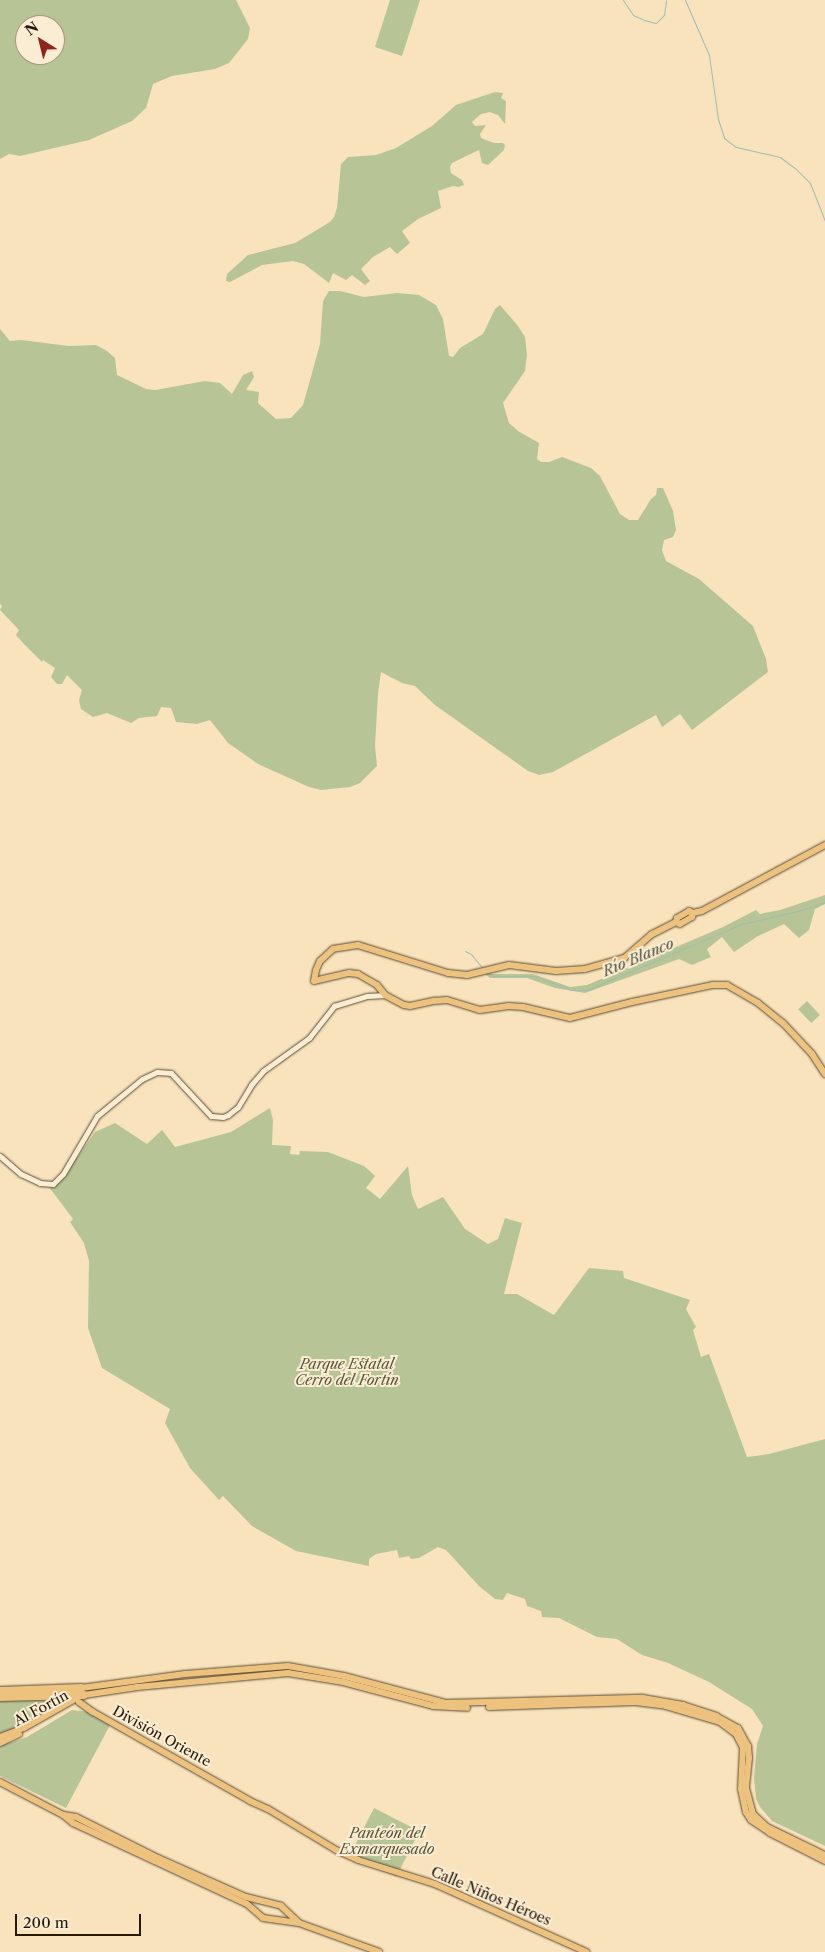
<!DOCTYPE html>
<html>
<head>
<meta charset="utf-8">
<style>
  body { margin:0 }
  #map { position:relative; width:825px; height:1952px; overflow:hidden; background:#f8e3bc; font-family:"Libre Caslon Text",serif }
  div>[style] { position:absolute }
  .green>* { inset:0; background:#b7c596; transform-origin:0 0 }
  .stream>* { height:1px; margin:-0.5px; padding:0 0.5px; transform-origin:0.5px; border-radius:0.5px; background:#9dbeb4 }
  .roads { filter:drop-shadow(0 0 1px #5b4b35) drop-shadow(0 0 1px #5b4b35) }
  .minor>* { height:5px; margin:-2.5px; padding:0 2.5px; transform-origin:2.5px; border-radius:2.5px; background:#faedd3 }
  .major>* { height:6px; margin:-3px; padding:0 3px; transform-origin:3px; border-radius:3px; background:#ecc27e }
  .highway>* { height:8px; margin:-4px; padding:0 4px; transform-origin:4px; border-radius:4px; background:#ecc27e }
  span { translate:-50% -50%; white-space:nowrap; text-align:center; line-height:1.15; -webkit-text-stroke:4px #faedd3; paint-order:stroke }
  .park-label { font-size:14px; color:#59553a; font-style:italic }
  .street-label { font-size:14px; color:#271808 }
  .water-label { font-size:15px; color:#505244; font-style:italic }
  .north { position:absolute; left:15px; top:15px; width:50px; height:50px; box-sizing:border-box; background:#faedd3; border:1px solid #a69882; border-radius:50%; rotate:324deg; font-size:14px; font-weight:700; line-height:20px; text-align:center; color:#271808 }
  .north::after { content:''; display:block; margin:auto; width:18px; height:22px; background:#8f2418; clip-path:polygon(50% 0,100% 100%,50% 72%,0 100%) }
  .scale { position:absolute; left:15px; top:1914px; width:126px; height:22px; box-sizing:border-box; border:2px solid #271808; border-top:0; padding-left:6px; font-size:15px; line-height:18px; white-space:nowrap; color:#271808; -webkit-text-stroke:4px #faedd3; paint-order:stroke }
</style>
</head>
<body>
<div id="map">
  <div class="green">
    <i style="clip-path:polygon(evenodd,0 0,236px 0,250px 28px,248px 39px,229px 63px,215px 69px,172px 76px,153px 84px,146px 108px,132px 121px,89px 140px,20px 156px,9px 154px,0 159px,0 0,25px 25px,55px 25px,55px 55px,25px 55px,25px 25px)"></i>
    <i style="clip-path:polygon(390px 0,420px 0,402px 56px,375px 47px)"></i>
    <i style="clip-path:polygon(495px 92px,503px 93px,501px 98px,506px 101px,505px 124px,498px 115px,490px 112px,481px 114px,472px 122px,475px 126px,486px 125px,480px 134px,481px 138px,494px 143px,503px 143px,505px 145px,504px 150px,488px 165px,482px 163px,479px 150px,452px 163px,450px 167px,451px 173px,462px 180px,464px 185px,458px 187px,453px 186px,438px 191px,441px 208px,418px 219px,402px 231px,410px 243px,397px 254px,390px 247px,373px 257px,361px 269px,370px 281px,365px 285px,352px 275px,346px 280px,333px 273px,329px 283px,304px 264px,293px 261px,262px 265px,230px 282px,226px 281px,227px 274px,248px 255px,295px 243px,330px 222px,334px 217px,337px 208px,341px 164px,348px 157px,376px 155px,396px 148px,432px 126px,456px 105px)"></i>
    <i style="clip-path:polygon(329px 291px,340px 291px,364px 297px,397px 293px,419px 295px,436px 305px,443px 319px,449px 356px,453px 357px,460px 348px,483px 334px,495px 309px,500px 305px,518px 326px,525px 337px,527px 355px,525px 371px,503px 403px,509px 423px,518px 431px,539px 443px,537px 459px,541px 462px,549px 462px,562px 457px,591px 468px,600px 476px,620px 514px,629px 520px,638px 520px,651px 499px,656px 495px,657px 488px,663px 488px,673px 511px,676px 530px,673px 537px,664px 540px,662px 550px,666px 561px,699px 579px,753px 626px,766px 659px,768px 672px,692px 730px,680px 714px,662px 727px,656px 715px,553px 772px,539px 775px,528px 771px,435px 705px,415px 686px,402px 683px,381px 672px,378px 693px,375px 746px,377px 766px,360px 783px,350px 787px,321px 790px,309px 787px,258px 764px,228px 743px,210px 720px,197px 724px,176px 722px,171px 708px,161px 707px,157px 716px,139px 718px,131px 723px,107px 713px,93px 717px,81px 709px,79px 700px,82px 690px,67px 675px,62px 684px,57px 684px,51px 677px,55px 668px,43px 660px,42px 662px,23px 643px,16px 635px,19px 630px,0 610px,2px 606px,0 604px,0 329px,10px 341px,21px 340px,69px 346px,96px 345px,107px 351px,115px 358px,117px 375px,146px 389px,155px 390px,205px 381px,220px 383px,232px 394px,243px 375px,252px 371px,254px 377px,246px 390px,259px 392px,258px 403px,276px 419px,291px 418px,303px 405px,320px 344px,323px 301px)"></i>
    <i style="clip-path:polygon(825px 895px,825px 904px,815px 909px,809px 930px,799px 938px,784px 924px,758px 936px,734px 952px,722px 937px,707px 949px,711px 957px,692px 965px,679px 959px,585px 993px,555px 988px,527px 978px,490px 978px,484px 973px,488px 971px,492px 974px,533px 974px,570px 987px,587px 985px,723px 927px,756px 910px,760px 914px,780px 910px)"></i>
    <i style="left:807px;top:1001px;width:19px;height:12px;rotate:47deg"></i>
    <i style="clip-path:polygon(270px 1108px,273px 1120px,272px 1145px,291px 1146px,290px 1154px,299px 1155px,300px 1151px,328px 1152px,364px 1166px,375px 1176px,366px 1188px,380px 1199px,408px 1166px,412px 1195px,418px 1209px,443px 1197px,465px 1229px,488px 1244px,498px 1239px,505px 1218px,522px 1223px,504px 1294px,517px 1294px,554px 1315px,589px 1268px,623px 1271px,624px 1278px,690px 1300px,686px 1309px,696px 1327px,693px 1330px,701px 1357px,709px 1354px,747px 1457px,769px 1454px,825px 1439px,825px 1846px,772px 1821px,760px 1807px,756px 1799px,754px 1778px,757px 1744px,763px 1726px,752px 1709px,709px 1682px,668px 1663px,642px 1655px,617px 1639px,597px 1637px,559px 1618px,542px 1617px,541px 1611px,527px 1606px,525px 1599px,507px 1593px,503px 1600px,495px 1599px,479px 1586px,446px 1550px,438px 1547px,419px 1558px,411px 1559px,409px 1556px,399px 1558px,397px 1550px,376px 1554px,369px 1559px,369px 1566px,296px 1551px,252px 1526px,223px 1496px,219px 1500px,190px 1468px,165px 1423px,170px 1409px,102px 1368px,88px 1328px,89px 1261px,84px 1243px,70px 1222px,73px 1219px,49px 1187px,60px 1182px,95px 1132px,115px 1123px,147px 1144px,162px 1130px,175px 1147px,231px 1132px)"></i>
    <i style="clip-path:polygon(0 1698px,70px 1698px,24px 1727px,0 1737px)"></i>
    <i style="clip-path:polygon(72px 1710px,89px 1712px,110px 1725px,66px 1808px,0 1776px,0 1746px,27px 1737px)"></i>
    <i style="left:374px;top:1808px;width:51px;height:51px;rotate:27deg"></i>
  </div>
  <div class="stream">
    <i style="left:623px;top:0;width:18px;rotate:56deg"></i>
    <i style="left:633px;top:15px;width:12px;rotate:24deg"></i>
    <i style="left:644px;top:20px;width:12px;rotate:14deg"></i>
    <i style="left:656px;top:23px;width:11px;rotate:-45deg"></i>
    <i style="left:664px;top:15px;width:15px;rotate:-82deg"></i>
    <i style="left:685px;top:0;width:60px;rotate:66.4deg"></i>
    <i style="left:709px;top:55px;width:65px;rotate:82deg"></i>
    <i style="left:718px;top:119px;width:20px;rotate:72deg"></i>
    <i style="left:724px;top:138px;width:15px;rotate:37deg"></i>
    <i style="left:736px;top:147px;width:45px;rotate:12.8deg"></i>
    <i style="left:780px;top:157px;width:21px;rotate:37deg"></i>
    <i style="left:797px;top:170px;width:18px;rotate:45deg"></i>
    <i style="left:810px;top:183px;width:41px;rotate:68.5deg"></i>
    <i style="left:465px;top:951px;width:7px;rotate:27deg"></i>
    <i style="left:471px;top:954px;width:19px;rotate:51deg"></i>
    <i style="left:489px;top:973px;width:4px;rotate:45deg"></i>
    <i style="left:492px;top:976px;width:43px"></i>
    <i style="left:535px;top:976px;width:39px;rotate:21deg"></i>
    <i style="left:571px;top:990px;width:16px"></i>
    <i style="left:587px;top:990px;width:168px;rotate:-23.1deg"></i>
    <i style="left:742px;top:924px;width:61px;rotate:-13.3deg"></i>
    <i style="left:801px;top:910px;width:25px;rotate:-18deg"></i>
  </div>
  <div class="roads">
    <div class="minor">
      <i style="left:0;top:1156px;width:28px;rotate:41deg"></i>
      <i style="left:21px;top:1174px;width:21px;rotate:25deg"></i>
      <i style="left:40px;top:1183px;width:13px;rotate:4deg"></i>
      <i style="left:53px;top:1184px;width:14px;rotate:-45deg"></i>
      <i style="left:63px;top:1174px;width:67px;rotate:-59.6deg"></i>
      <i style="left:97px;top:1116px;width:58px;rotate:-39.4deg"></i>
      <i style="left:142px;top:1079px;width:17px;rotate:-25deg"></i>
      <i style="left:157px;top:1072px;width:14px;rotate:4deg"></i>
      <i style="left:171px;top:1073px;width:59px;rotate:47.1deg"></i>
      <i style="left:211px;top:1116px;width:12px;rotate:5deg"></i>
      <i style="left:223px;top:1117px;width:5px;rotate:-22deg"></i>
      <i style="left:228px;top:1115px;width:13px;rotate:-39deg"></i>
      <i style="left:238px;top:1107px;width:26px;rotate:-59deg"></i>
      <i style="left:251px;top:1085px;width:18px;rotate:-49deg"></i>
      <i style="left:263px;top:1071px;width:57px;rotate:-35.7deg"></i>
      <i style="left:309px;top:1038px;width:41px;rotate:-52deg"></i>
      <i style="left:334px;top:1006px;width:34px;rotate:-17deg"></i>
      <i style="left:367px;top:996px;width:18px;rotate:-3deg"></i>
    </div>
    <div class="major">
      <i style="left:693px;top:913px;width:4px;rotate:104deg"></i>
      <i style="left:692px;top:917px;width:14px;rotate:150deg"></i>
      <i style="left:680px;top:924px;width:4px;rotate:-153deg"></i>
      <i style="left:676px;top:922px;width:27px;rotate:153deg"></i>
      <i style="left:652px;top:934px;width:37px;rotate:139deg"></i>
      <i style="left:624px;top:958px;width:41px;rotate:164.2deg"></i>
      <i style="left:585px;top:969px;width:29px;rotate:176deg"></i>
      <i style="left:556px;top:971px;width:47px;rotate:-172.7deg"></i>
      <i style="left:509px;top:965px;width:43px;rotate:166.6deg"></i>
      <i style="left:467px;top:975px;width:19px;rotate:-174deg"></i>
      <i style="left:448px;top:973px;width:94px;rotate:-162.7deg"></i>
      <i style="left:358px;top:945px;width:25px;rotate:171deg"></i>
      <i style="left:333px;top:949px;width:18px;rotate:137deg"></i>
      <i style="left:320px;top:961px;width:10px;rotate:114deg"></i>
      <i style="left:316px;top:970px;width:11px;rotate:100deg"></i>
      <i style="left:314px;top:981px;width:36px;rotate:-13deg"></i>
      <i style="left:349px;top:973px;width:9px;rotate:6deg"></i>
      <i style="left:358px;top:974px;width:22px;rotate:30deg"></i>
      <i style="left:377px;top:985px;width:13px;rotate:51deg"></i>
      <i style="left:385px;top:995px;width:21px;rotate:28deg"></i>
      <i style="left:404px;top:1005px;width:6px;rotate:9deg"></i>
      <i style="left:410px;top:1006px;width:25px;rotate:-12deg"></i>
      <i style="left:434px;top:1001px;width:13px;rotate:-4deg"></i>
      <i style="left:447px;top:1000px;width:34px;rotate:17deg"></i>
      <i style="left:480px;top:1010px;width:29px;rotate:-8deg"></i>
      <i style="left:509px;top:1006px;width:14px;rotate:4deg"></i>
      <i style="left:523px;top:1007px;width:48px;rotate:13.2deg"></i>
      <i style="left:570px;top:1018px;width:64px;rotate:-14.5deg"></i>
      <i style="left:632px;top:1002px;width:83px;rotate:-11.9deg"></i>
      <i style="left:713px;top:985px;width:14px"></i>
      <i style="left:727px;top:985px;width:36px;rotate:30deg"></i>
      <i style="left:758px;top:1003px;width:32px;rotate:39deg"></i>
      <i style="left:783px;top:1023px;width:42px;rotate:46.9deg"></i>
      <i style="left:812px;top:1054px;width:24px;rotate:57deg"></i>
      <i style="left:676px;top:922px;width:4px;rotate:-76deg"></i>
      <i style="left:677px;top:918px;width:14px;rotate:-30deg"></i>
      <i style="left:689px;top:911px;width:4px;rotate:27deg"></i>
      <i style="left:693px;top:913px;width:9px;rotate:-13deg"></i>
      <i style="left:702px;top:911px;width:140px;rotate:-28.2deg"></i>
      <i style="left:84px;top:1695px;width:54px;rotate:-8.6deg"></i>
      <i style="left:137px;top:1687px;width:152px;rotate:-5.3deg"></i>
      <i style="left:288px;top:1673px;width:56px;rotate:9.3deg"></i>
      <i style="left:343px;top:1682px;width:93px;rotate:14.9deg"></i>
      <i style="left:433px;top:1706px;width:34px;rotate:3deg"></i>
      <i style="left:79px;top:1702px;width:17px;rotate:36deg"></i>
      <i style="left:93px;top:1712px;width:180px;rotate:29.5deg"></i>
      <i style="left:250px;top:1801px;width:20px;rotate:24deg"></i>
      <i style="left:268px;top:1809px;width:79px;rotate:31.1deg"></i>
      <i style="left:336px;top:1850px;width:24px;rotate:24deg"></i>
      <i style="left:358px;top:1860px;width:81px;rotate:17.3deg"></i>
      <i style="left:435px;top:1884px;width:166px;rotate:24.2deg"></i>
      <i style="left:489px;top:1707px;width:146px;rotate:-2deg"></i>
      <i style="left:635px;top:1702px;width:31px;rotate:7deg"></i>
      <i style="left:666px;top:1706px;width:56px;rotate:16.5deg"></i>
      <i style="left:720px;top:1722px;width:20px;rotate:37deg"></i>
      <i style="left:736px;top:1734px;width:16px;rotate:63deg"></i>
      <i style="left:743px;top:1748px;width:41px;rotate:92.8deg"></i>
      <i style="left:741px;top:1789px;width:24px;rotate:78deg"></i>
      <i style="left:746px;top:1812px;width:9px;rotate:58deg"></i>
      <i style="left:751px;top:1820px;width:23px;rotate:34deg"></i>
      <i style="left:770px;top:1833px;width:62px;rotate:27deg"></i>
      <i style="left:0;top:1737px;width:26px;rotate:-21deg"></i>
      <i style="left:24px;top:1728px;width:59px;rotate:-29.6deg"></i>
      <i style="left:75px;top:1699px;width:13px;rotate:-61deg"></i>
      <i style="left:81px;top:1688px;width:105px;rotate:-7.7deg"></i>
      <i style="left:185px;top:1674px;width:103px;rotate:-4.4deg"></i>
      <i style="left:288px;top:1666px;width:57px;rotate:10.1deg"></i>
      <i style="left:344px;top:1676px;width:106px;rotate:14.8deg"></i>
      <i style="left:446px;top:1703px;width:197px;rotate:-1.5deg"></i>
      <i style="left:643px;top:1698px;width:41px;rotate:9.9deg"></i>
      <i style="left:683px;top:1705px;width:35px;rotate:18deg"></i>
      <i style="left:716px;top:1716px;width:25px;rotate:29deg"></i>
      <i style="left:738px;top:1728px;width:21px;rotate:61deg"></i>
      <i style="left:748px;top:1746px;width:12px;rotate:85deg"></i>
      <i style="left:749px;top:1758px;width:30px;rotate:96deg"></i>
      <i style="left:746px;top:1788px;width:27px;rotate:75deg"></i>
      <i style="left:753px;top:1814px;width:19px;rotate:43deg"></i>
      <i style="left:767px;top:1827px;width:64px;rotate:25.8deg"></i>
      <i style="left:0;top:1743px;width:21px;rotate:-25deg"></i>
      <i style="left:0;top:1782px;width:71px;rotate:27.6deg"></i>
      <i style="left:63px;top:1815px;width:13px;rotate:39deg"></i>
      <i style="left:73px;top:1823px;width:192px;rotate:25deg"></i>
      <i style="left:247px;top:1904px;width:21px;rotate:41deg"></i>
      <i style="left:263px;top:1918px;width:36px;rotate:8deg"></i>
      <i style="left:299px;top:1923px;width:85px;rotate:19.9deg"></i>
      <i style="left:64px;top:1815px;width:12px;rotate:9deg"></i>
      <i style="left:76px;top:1817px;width:92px;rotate:26.6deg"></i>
      <i style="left:158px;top:1858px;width:96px;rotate:23.9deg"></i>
      <i style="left:246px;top:1897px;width:36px;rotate:14deg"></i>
      <i style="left:281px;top:1906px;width:23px;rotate:43deg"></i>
    </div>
    <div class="highway">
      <i style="left:0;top:1691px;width:81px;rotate:-2.1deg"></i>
      <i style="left:0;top:1697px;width:84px;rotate:-1.4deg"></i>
    </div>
  </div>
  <div class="park-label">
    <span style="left:347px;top:1372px">Parque Estatal<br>Cerro del Fortín</span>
    <span style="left:387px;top:1841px">Panteón del<br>Exmarquesado</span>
  </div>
  <div class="street-label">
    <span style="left:41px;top:1708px;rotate:-28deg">Al Fortín</span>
    <span style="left:162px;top:1736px;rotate:29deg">División Oriente</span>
    <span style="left:491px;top:1896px;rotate:23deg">Calle Niños Héroes</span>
  </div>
  <div class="water-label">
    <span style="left:638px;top:957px;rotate:-23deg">Río Blanco</span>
  </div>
  <div class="north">N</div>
  <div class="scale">200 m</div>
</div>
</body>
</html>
